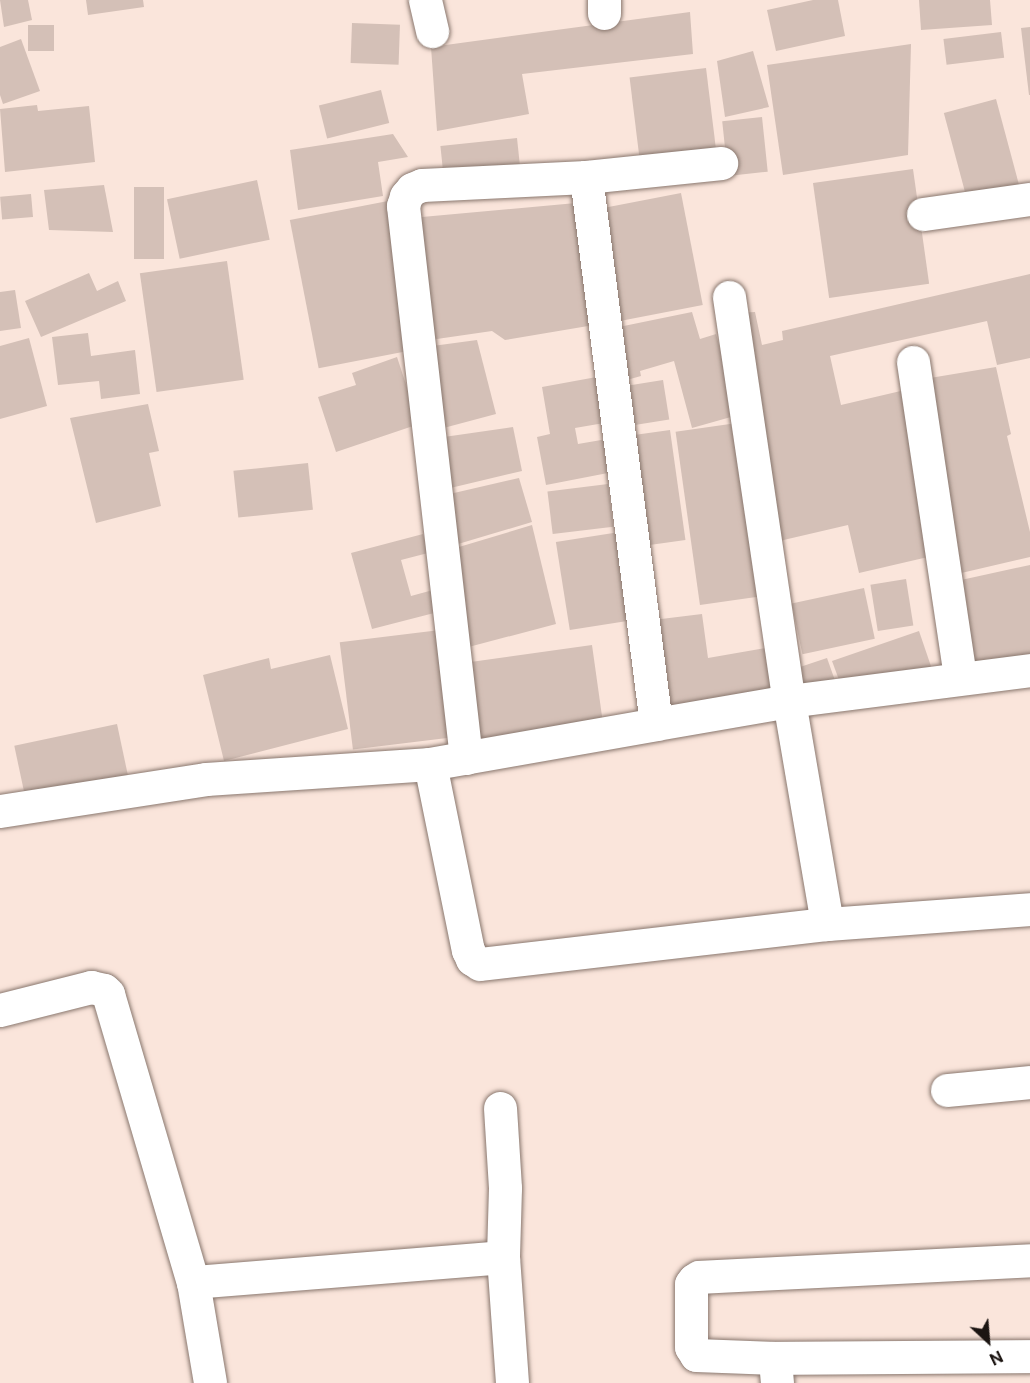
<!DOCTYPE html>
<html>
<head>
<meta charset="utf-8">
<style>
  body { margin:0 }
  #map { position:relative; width:1030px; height:1383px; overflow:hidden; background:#fae5db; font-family:"Public Sans",sans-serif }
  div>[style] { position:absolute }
  .building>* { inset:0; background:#d4c0b7; transform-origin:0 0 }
  .roads { filter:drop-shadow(0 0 2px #89776e) drop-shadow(0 0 2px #89776e) }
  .street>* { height:33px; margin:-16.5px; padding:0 16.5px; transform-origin:16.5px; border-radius:16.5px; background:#fff }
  span { translate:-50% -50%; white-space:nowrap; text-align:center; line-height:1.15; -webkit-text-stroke:4.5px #fff; paint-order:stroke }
  .north { position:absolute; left:958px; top:1311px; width:60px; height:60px; -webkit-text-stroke:4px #fff; paint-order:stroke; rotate:154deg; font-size:16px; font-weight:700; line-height:24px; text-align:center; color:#1c1512 }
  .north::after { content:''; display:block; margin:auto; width:21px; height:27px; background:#1c1512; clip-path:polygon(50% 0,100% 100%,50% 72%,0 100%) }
</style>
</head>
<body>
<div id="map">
  <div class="building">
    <i style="clip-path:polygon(0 0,28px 0,32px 20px,4px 27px)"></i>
    <i style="clip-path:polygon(86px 0,143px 0,144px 7px,88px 15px)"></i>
    <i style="clip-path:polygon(813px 0,838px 0,845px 36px,776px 51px,767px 10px)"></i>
    <i style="clip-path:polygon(919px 0,990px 0,992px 25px,921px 30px)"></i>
    <i style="clip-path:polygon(690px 12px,693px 54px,522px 74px,529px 114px,437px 131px,431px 47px)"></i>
    <i style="left:352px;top:23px;width:48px;height:40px;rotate:2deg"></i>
    <i style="left:28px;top:25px;width:26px;height:26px"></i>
    <i style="clip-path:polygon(1030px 27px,1030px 95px,1029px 95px,1021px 28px)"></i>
    <i style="left:1001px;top:32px;width:26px;height:58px;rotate:83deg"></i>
    <i style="clip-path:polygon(21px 39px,40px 91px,3px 104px,0 95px,0 47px)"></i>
    <i style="clip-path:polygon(911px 44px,908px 155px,783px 175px,767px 65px)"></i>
    <i style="clip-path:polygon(753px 51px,769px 107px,725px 117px,717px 61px)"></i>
    <i style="left:706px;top:68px;width:85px;height:77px;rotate:83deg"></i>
    <i style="left:381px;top:90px;width:34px;height:64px;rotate:76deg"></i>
    <i style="left:996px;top:99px;width:92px;height:54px;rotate:75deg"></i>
    <i style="clip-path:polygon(37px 105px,38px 111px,89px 106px,95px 162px,5px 172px,0 109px)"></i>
    <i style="left:762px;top:117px;width:55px;height:40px;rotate:84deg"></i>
    <i style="clip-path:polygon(393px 134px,408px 157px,378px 162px,383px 196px,298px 210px,290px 150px)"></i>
    <i style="left:517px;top:138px;width:31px;height:77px;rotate:84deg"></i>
    <i style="left:913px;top:169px;width:116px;height:101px;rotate:82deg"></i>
    <i style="left:257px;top:180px;width:61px;height:92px;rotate:78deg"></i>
    <i style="clip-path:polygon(104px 185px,113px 232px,49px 230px,44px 190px)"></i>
    <i style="left:164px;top:187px;width:72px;height:30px;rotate:90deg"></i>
    <i style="left:681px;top:193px;width:114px;height:87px;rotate:79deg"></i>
    <i style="left:31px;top:194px;width:23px;height:31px;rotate:85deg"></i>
    <i style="left:388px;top:201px;width:151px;height:100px;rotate:79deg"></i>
    <i style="clip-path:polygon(576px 203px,594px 325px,505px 340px,492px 331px,423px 341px,411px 218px)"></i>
    <i style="left:227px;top:261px;width:120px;height:88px;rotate:82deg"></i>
    <i style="clip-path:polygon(89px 273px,97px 291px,118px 281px,126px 301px,41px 337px,25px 301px)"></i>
    <i style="clip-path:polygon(1030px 274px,1030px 358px,997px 365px,987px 321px,830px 356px,841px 405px,905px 390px,941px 554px,859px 573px,848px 525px,775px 542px,737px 313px,755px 312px,762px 345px,783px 340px,782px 331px)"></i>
    <i style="clip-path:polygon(15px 290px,21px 328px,0 331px,0 292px)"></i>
    <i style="clip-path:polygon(692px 312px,700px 339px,716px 334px,738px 415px,692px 428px,674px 361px,640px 371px,641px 376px,616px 383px,609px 329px)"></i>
    <i style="clip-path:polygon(88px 333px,91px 356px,135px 350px,140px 394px,101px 399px,99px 381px,58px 385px,52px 337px)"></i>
    <i style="clip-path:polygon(29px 338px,47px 406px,0 419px,0 346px)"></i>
    <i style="clip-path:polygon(477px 340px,496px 414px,436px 430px,425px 347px)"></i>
    <i style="clip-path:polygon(397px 357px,419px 424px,336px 452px,318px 397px,356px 385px,352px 373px)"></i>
    <i style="clip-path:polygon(996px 367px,1011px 434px,1007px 436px,1030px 532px,1030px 557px,957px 574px,924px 379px)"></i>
    <i style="clip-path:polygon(602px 376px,610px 422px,575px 428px,578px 444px,607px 439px,613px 472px,546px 485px,537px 437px,550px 434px,542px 387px)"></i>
    <i style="left:663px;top:380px;width:40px;height:46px;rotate:81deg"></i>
    <i style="clip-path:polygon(148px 404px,159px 451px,149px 453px,161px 506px,96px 523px,70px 418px)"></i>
    <i style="left:737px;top:423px;width:175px;height:62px;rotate:82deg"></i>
    <i style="clip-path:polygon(513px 427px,522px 471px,442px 490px,437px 438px)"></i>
    <i style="left:670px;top:430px;width:111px;height:47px;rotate:82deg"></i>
    <i style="left:308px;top:463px;width:47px;height:75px;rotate:84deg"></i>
    <i style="clip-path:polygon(519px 478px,532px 522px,448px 547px,441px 496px)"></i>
    <i style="left:608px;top:484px;width:43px;height:61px;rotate:83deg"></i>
    <i style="clip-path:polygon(532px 525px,556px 624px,461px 649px,449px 550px)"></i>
    <i style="left:626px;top:531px;width:89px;height:71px;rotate:81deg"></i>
    <i style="clip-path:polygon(423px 534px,428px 553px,401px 560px,411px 596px,433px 590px,438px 612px,372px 629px,351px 553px)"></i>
    <i style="clip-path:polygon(1030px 565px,1030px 661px,968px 669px,952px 582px)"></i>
    <i style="left:906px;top:579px;width:47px;height:36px;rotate:81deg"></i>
    <i style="left:864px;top:588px;width:52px;height:74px;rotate:78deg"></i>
    <i style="clip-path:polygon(702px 614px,708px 658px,766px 648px,772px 694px,665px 714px,653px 620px)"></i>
    <i style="left:440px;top:630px;width:108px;height:101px;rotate:83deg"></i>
    <i style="clip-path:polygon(919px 631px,936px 681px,842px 688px,832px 661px)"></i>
    <i style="left:592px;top:645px;width:79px;height:128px;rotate:82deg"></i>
    <i style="clip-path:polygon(330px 655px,348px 729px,224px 761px,203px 675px,269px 658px,271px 669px)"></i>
    <i style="clip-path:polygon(827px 658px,838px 689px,794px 696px,788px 671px)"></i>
    <i style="left:117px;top:724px;width:59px;height:105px;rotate:78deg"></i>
  </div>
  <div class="roads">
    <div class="street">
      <i style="left:425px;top:0;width:32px;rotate:77deg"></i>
      <i style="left:604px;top:0;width:13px;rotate:90deg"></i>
      <i style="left:586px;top:177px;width:551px;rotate:82.71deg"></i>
      <i style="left:656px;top:724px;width:135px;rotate:-9.8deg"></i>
      <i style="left:789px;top:701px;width:243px;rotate:-7.3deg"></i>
      <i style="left:923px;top:214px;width:108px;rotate:-8deg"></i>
      <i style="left:729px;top:297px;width:408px;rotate:81.6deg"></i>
      <i style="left:789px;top:701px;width:226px;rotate:80.3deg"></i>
      <i style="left:827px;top:924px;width:204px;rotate:-4.2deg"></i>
      <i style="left:913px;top:362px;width:319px;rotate:81.5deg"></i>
      <i style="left:466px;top:758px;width:556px;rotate:-96.51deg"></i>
      <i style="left:403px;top:206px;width:10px;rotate:-73deg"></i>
      <i style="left:406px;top:196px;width:9px;rotate:-49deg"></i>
      <i style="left:412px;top:189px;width:11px;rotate:-22deg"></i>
      <i style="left:422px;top:185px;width:164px;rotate:-2.8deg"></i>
      <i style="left:586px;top:177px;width:136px;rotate:-5.9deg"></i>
      <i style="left:430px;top:764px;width:190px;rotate:78.5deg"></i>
      <i style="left:468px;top:950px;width:10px;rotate:66deg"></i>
      <i style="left:472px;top:959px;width:9px;rotate:32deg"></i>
      <i style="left:480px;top:964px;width:349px;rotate:-6.6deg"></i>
      <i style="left:0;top:811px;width:208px;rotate:-8.8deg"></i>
      <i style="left:206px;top:779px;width:225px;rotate:-3.8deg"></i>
      <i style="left:430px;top:764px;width:230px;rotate:-10deg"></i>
      <i style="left:0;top:1010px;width:94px;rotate:-14.2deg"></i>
      <i style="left:91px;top:987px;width:13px;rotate:13deg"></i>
      <i style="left:104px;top:990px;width:6px;rotate:45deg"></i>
      <i style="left:108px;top:994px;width:300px;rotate:73.6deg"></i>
      <i style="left:193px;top:1282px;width:102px;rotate:80.4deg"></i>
      <i style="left:947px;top:1090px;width:83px;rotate:-5.5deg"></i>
      <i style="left:500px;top:1108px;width:80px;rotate:86.4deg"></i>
      <i style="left:505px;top:1188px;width:69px;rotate:91.7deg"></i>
      <i style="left:503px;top:1257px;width:126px;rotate:85.9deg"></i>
      <i style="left:193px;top:1282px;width:311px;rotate:-4.6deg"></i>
      <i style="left:775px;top:1358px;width:79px;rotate:-177.8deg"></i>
      <i style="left:696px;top:1355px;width:9px;rotate:-122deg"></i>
      <i style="left:691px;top:1347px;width:63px;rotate:-90deg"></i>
      <i style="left:691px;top:1284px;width:5px;rotate:-53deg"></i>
      <i style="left:694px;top:1280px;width:6px;rotate:-31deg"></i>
      <i style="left:699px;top:1277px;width:331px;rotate:-2.9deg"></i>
      <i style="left:777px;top:1383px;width:25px;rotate:-95deg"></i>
      <i style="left:775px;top:1358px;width:255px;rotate:-0.4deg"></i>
    </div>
  </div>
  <div class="north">N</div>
</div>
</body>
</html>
